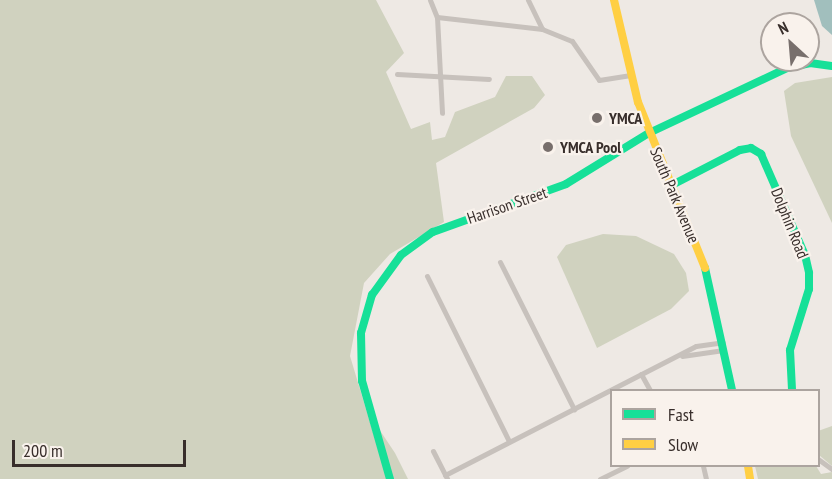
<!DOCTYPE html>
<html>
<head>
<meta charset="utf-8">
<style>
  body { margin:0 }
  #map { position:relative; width:832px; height:479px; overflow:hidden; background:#eee9e4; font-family:"PT Sans Narrow",sans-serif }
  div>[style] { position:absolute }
  .green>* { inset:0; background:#d0d2bf }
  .water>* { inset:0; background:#a1bfbd }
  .street>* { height:5px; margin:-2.5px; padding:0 2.5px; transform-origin:2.5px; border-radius:2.5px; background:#c7c1bc }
  .fast>* { height:8px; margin:-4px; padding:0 4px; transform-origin:4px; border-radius:4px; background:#16e098 }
  .slow>* { height:8px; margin:-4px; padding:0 4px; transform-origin:4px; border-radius:4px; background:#ffcf43 }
  .dots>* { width:16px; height:16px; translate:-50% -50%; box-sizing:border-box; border:3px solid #f9f2ec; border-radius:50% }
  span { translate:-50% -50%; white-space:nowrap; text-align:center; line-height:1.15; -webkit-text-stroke:4.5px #f9f2ec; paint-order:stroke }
  .poi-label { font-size:16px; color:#382e2b; font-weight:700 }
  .left { translate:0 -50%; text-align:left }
  .street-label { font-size:16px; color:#382e2b }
  .legend { position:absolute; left:610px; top:389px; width:210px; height:78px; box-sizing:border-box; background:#f9f2ec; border:2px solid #aca49f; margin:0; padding:8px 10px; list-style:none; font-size:18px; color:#382e2b }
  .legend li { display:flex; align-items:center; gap:12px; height:30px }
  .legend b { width:30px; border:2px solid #aca49f }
  .north { position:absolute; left:760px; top:12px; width:60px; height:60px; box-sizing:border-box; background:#f9f2ec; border:2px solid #aca49f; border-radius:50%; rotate:334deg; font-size:16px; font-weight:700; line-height:24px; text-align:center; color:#382e2b }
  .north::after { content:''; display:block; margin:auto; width:21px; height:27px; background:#786f6c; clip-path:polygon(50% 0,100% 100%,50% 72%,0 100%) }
  .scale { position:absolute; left:12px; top:440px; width:174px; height:27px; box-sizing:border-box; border:3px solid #382e2b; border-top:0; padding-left:8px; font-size:18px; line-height:21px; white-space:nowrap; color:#382e2b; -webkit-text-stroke:4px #f9f2ec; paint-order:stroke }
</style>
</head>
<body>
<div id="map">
  <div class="green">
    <i style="clip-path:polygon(0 0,376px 0,404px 53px,386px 72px,411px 129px,430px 122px,432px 140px,445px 137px,455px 112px,495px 97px,506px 76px,532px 76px,545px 95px,534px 108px,436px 163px,444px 222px,390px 254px,364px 283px,350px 356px,387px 479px,0 479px)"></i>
    <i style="clip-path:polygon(832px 77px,832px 223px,791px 136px,784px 91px,795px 83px)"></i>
    <i style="clip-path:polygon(603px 234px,636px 236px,674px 254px,686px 273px,689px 291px,671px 309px,597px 348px,557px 257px,566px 245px)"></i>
    <i style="clip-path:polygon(832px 426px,832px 466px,819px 455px,818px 431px)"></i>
    <i style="clip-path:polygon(379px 429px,395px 453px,408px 479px,393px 479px)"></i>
    <i style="clip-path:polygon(755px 466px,816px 466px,821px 474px,832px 472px,832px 479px,758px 479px)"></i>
  </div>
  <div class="water">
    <i style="clip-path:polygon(814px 0,832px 0,832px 35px,822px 26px)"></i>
  </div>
  <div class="street">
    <i style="left:430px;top:0;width:18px;rotate:68deg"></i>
    <i style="left:437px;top:17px;width:106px;rotate:6.5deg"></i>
    <i style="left:542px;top:29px;width:32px;rotate:22deg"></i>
    <i style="left:572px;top:41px;width:47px;rotate:55.3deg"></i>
    <i style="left:599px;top:80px;width:32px;rotate:-9deg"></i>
    <i style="left:528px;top:0;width:32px;rotate:64deg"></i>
    <i style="left:437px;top:17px;width:96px;rotate:87deg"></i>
    <i style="left:397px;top:74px;width:92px;rotate:3.1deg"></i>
    <i style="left:500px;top:262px;width:165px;rotate:63.3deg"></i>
    <i style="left:427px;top:276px;width:184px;rotate:63.6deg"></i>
    <i style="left:682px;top:356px;width:42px;rotate:-8.1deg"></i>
    <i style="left:641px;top:374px;width:18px;rotate:61deg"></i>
    <i style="left:433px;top:451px;width:31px;rotate:63deg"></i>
    <i style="left:818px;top:459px;width:17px;rotate:36deg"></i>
    <i style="left:703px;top:466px;width:13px;rotate:77deg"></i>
    <i style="left:445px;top:475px;width:282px;rotate:-27.2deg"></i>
    <i style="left:696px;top:346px;width:27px;rotate:-8deg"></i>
    <i style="left:600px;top:479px;width:30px;rotate:-26deg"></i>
  </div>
  <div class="fast">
    <i style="left:672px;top:185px;width:76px;rotate:-27.2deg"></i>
    <i style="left:740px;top:150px;width:11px;rotate:-10deg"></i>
    <i style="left:751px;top:148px;width:12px;rotate:31deg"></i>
    <i style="left:761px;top:154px;width:110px;rotate:66.5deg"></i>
    <i style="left:805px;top:255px;width:18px;rotate:77deg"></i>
    <i style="left:809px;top:273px;width:16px;rotate:90deg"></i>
    <i style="left:809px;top:289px;width:64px;rotate:107.3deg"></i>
    <i style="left:790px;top:350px;width:40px;rotate:87.1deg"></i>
    <i style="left:705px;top:268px;width:125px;rotate:77.5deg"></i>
    <i style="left:390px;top:479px;width:102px;rotate:-105.9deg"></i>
    <i style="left:362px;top:381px;width:48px;rotate:-91.2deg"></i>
    <i style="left:361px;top:333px;width:40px;rotate:-74deg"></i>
    <i style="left:372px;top:295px;width:49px;rotate:-54.1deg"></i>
    <i style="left:401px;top:255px;width:39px;rotate:-36deg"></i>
    <i style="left:433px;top:232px;width:141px;rotate:-19.8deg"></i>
    <i style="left:566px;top:184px;width:97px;rotate:-31.6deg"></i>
    <i style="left:649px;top:133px;width:153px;rotate:-25.2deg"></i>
    <i style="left:787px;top:68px;width:24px;rotate:-12deg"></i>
    <i style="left:810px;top:63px;width:22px;rotate:8deg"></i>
  </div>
  <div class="slow">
    <i style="left:614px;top:0;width:105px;rotate:76.8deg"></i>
    <i style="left:638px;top:102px;width:179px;rotate:68deg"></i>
    <i style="left:748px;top:466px;width:13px;rotate:81deg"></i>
  </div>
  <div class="dots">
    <i style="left:597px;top:118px;background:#786f6c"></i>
    <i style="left:548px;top:147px;background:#786f6c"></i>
  </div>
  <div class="poi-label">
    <span class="left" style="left:609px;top:118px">YMCA</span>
    <span class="left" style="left:560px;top:147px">YMCA Pool</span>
  </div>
  <div class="street-label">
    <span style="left:675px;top:195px;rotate:67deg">South Park Avenue</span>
    <span style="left:507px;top:205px;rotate:-19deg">Harrison Street</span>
    <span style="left:790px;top:223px;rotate:68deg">Dolphin Road</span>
  </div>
  <ul class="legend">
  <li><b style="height:8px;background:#16e098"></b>Fast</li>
  <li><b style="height:8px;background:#ffcf43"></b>Slow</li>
  </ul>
  <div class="north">N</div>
  <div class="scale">200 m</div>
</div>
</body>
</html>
